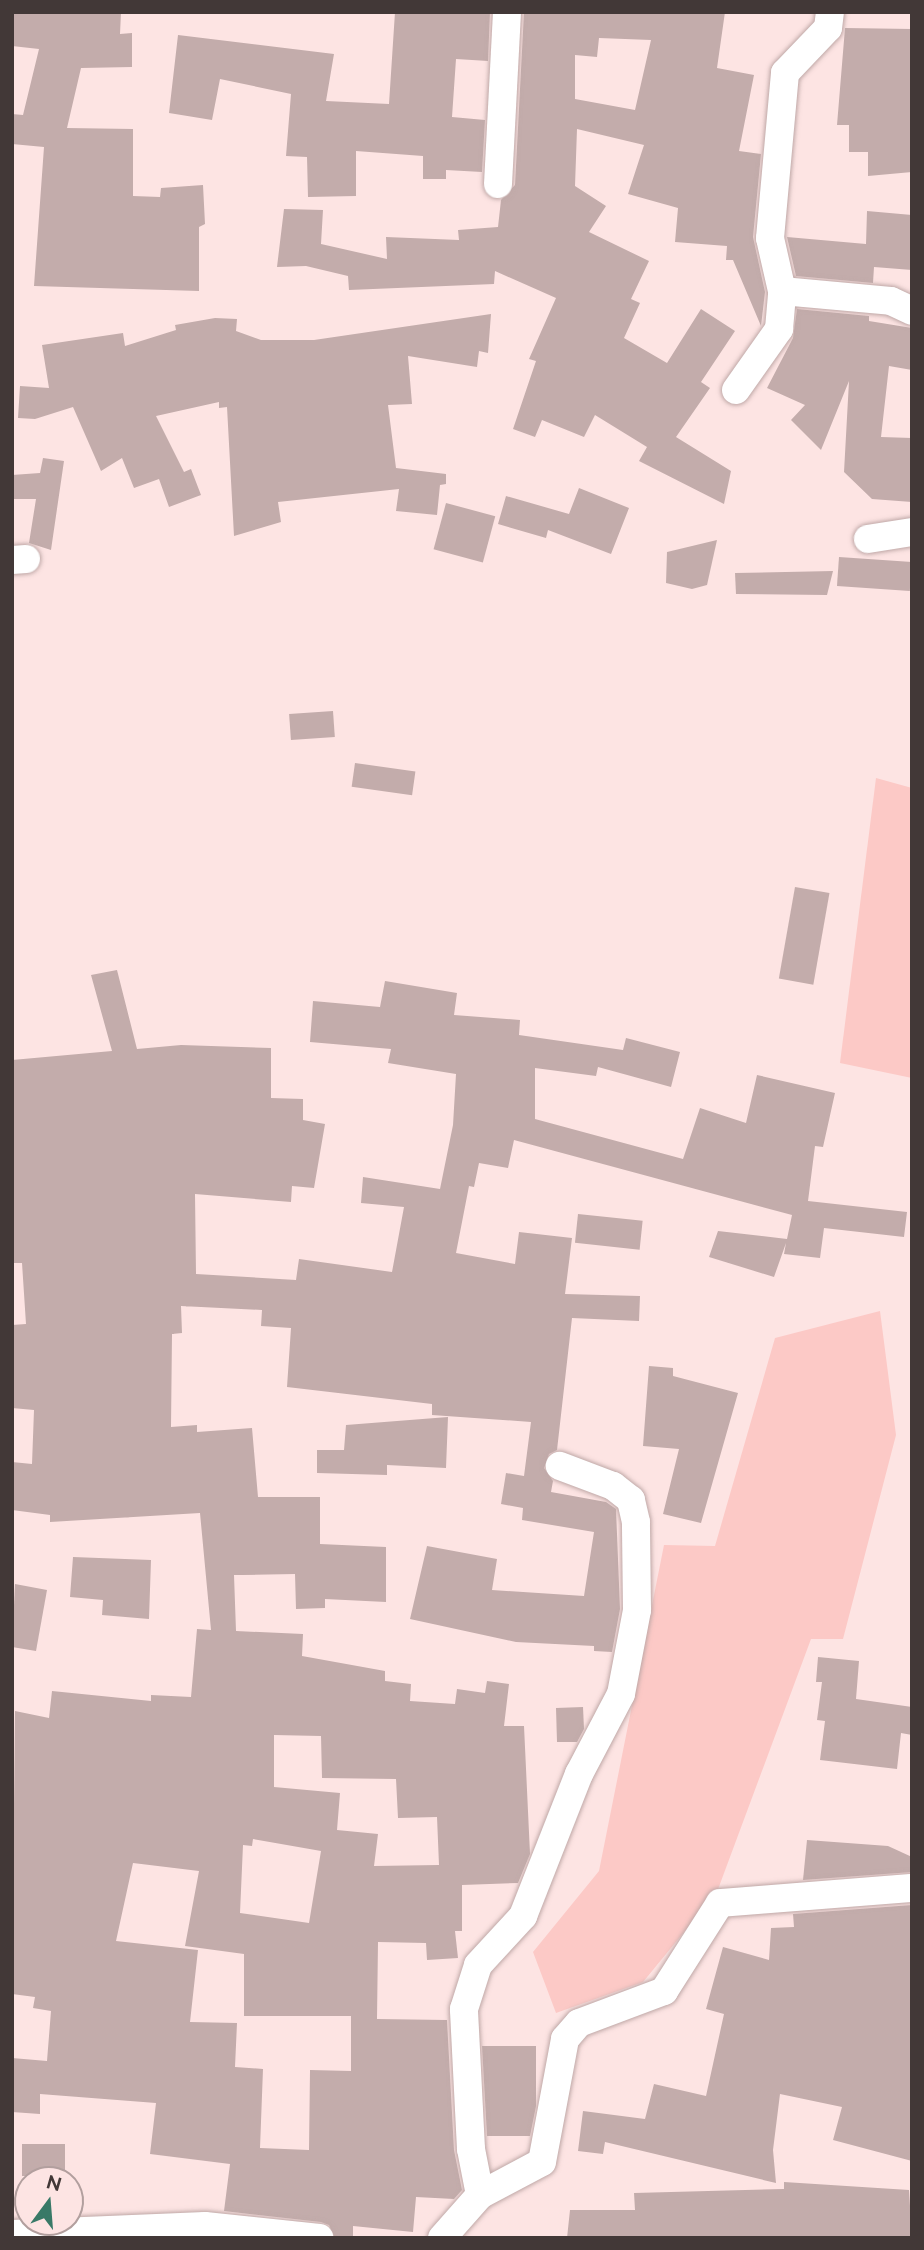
<!DOCTYPE html>
<html>
<head>
<meta charset="utf-8">
<style>
  body { margin:0 }
  #map { position:relative; width:924px; height:2250px; overflow:hidden; background:#fde4e3; font-family:Raleway,sans-serif }
  div>[style] { position:absolute }
  .green>* { inset:0; background:#fcc9c6 }
  .building>* { inset:0; background:#c3acab; transform-origin:0 0 }
  .roads { filter:drop-shadow(0 0 2px #bfa8a7) drop-shadow(0 0 2px #bfa8a7) }
  .street>* { height:28px; margin:-14px; padding:0 14px; transform-origin:14px; border-radius:14px; background:#fff }
  span { translate:-50% -50%; white-space:nowrap; text-align:center; line-height:1.15; -webkit-text-stroke:6px #fde4e3; paint-order:stroke }
  .frame { position:absolute; inset:0; border:14px solid #423837; pointer-events:none }
  .north { position:absolute; left:14px; top:2166px; width:70px; height:70px; box-sizing:border-box; background:#fde4e3; border:2px solid #b29f9e; border-radius:50%; rotate:16deg; font-size:19px; font-weight:700; line-height:28px; text-align:center; color:#423837 }
  .north::after { content:''; display:block; margin:auto; width:24px; height:32px; background:#397967; clip-path:polygon(50% 0,100% 100%,50% 72%,0 100%) }
</style>
</head>
<body>
<div id="map">
  <div class="green">
    <i style="clip-path:polygon(876px 778px,912px 788px,912px 1078px,840px 1063px)"></i>
    <i style="clip-path:polygon(880px 1311px,896px 1435px,843px 1639px,811px 1639px,717px 1892px,643px 1982px,556px 2013px,533px 1952px,599px 1871px,664px 1545px,715px 1546px,775px 1338px)"></i>
  </div>
  <div class="building">
    <i style="clip-path:polygon(12px 12px,121px 12px,120px 34px,132px 33px,132px 67px,81px 68px,67px 128px,133px 129px,133px 196px,160px 197px,161px 188px,203px 185px,205px 224px,199px 227px,199px 291px,34px 286px,44px 147px,12px 144px,12px 114px,23px 115px,39px 49px,12px 46px)"></i>
    <i style="clip-path:polygon(395px 12px,490px 12px,488px 61px,456px 59px,452px 117px,485px 120px,482px 172px,446px 170px,446px 179px,423px 179px,423px 156px,356px 151px,356px 196px,308px 197px,307px 157px,286px 156px,291px 94px,220px 79px,212px 120px,169px 113px,178px 35px,334px 54px,326px 101px,389px 104px)"></i>
    <i style="clip-path:polygon(evenodd,524px 12px,725px 12px,717px 68px,754px 75px,739px 151px,761px 154px,753px 237px,765px 292px,761px 326px,733px 260px,726px 260px,727px 246px,675px 242px,678px 208px,628px 194px,644px 145px,577px 129px,575px 186px,606px 206px,589px 232px,649px 261px,631px 299px,640px 303px,624px 338px,667px 363px,701px 309px,735px 331px,701px 382px,710px 388px,676px 437px,731px 471px,724px 504px,639px 461px,647px 447px,595px 415px,584px 437px,542px 420px,535px 437px,513px 429px,536px 361px,529px 359px,556px 298px,495px 271px,494px 284px,349px 290px,348px 276px,306px 266px,277px 267px,284px 209px,323px 210px,321px 244px,387px 259px,386px 237px,459px 240px,458px 230px,498px 227px,501px 200px,515px 185px,524px 12px,599px 38px,651px 40px,635px 110px,575px 99px,575px 55px,597px 57px,599px 38px)"></i>
    <i style="clip-path:polygon(845px 28px,912px 29px,912px 172px,868px 176px,868px 152px,849px 152px,849px 125px,837px 125px)"></i>
    <i style="clip-path:polygon(867px 211px,912px 215px,912px 270px,874px 267px,873px 283px,796px 276px,787px 237px,866px 244px)"></i>
    <i style="clip-path:polygon(797px 309px,869px 316px,869px 321px,912px 328px,912px 370px,889px 366px,881px 437px,912px 438px,912px 502px,872px 499px,844px 472px,849px 381px,821px 450px,791px 420px,805px 405px,767px 388px,793px 338px)"></i>
    <i style="clip-path:polygon(491px 314px,488px 353px,479px 351px,477px 367px,408px 356px,412px 404px,388px 405px,396px 468px,446px 474px,446px 484px,440px 485px,437px 515px,396px 511px,399px 489px,278px 502px,281px 522px,234px 536px,227px 407px,219px 408px,219px 402px,156px 416px,184px 472px,191px 469px,201px 495px,169px 507px,159px 479px,134px 488px,122px 458px,101px 471px,73px 407px,35px 419px,18px 418px,20px 386px,49px 388px,42px 345px,123px 333px,125px 346px,176px 330px,175px 325px,215px 318px,237px 319px,236px 331px,261px 340px,314px 340px)"></i>
    <i style="clip-path:polygon(43px 458px,64px 461px,51px 550px,29px 543px,36px 499px,12px 499px,12px 475px,40px 473px)"></i>
    <i style="clip-path:polygon(579px 488px,629px 508px,611px 554px,548px 530px,546px 538px,498px 524px,506px 496px,569px 514px)"></i>
    <i style="left:446px;top:503px;width:51px;height:48px;rotate:15deg"></i>
    <i style="clip-path:polygon(717px 540px,707px 585px,692px 589px,666px 583px,667px 552px)"></i>
    <i style="left:839px;top:557px;width:73px;height:29px;rotate:4deg"></i>
    <i style="clip-path:polygon(833px 571px,827px 595px,736px 594px,735px 573px)"></i>
    <i style="left:333px;top:711px;width:26px;height:44px;rotate:86deg"></i>
    <i style="left:355px;top:763px;width:61px;height:24px;rotate:8deg"></i>
    <i style="left:795px;top:887px;width:35px;height:93px;rotate:10deg"></i>
    <i style="clip-path:polygon(evenodd,117px 970px,137px 1049px,181px 1045px,271px 1048px,271px 1098px,303px 1099px,303px 1120px,325px 1124px,314px 1188px,292px 1186px,291px 1202px,195px 1194px,196px 1274px,296px 1280px,299px 1259px,392px 1272px,404px 1207px,361px 1203px,363px 1177px,440px 1189px,453px 1125px,456px 1074px,388px 1063px,391px 1049px,310px 1042px,313px 1001px,380px 1007px,385px 981px,457px 993px,454px 1015px,520px 1020px,519px 1035px,623px 1050px,626px 1038px,680px 1052px,671px 1087px,598px 1067px,596px 1076px,535px 1068px,535px 1119px,683px 1159px,700px 1108px,746px 1123px,757px 1075px,835px 1093px,823px 1147px,815px 1146px,808px 1201px,907px 1212px,904px 1237px,824px 1228px,820px 1258px,784px 1254px,786px 1243px,774px 1277px,709px 1257px,718px 1231px,787px 1239px,792px 1215px,514px 1140px,508px 1168px,479px 1163px,474px 1187px,469px 1186px,456px 1253px,515px 1264px,519px 1232px,572px 1238px,565px 1294px,640px 1296px,639px 1321px,572px 1318px,557px 1450px,549px 1454px,544px 1468px,553px 1481px,551px 1492px,606px 1502px,616px 1509px,620px 1609px,612px 1652px,594px 1651px,594px 1646px,516px 1642px,410px 1619px,427px 1546px,497px 1559px,492px 1590px,584px 1596px,594px 1532px,522px 1520px,523px 1508px,501px 1504px,506px 1473px,524px 1476px,531px 1422px,432px 1415px,432px 1404px,287px 1387px,291px 1328px,261px 1326px,262px 1310px,181px 1306px,182px 1333px,172px 1334px,171px 1427px,197px 1425px,197px 1432px,252px 1428px,258px 1497px,320px 1497px,320px 1544px,386px 1547px,386px 1602px,325px 1599px,325px 1608px,296px 1609px,295px 1574px,234px 1575px,236px 1631px,303px 1634px,302px 1656px,385px 1671px,385px 1681px,411px 1684px,410px 1701px,455px 1704px,457px 1689px,485px 1693px,487px 1681px,509px 1684px,504px 1726px,524px 1726px,530px 1854px,518px 1883px,462px 1885px,462px 1931px,455px 1931px,458px 1958px,427px 1960px,426px 1943px,378px 1942px,377px 2019px,447px 2020px,454px 2150px,462px 2190px,454px 2199px,416px 2197px,413px 2232px,353px 2226px,353px 2238px,335px 2238px,329px 2225px,321px 2222px,224px 2211px,230px 2164px,150px 2154px,156px 2103px,40px 2094px,40px 2114px,12px 2112px,12px 2058px,47px 2061px,51px 2011px,33px 2008px,35px 1997px,12px 1994px,15px 1711px,49px 1718px,52px 1691px,151px 1701px,151px 1695px,191px 1697px,197px 1629px,211px 1630px,200px 1513px,50px 1522px,50px 1515px,12px 1510px,12px 1462px,32px 1464px,34px 1410px,12px 1408px,12px 1325px,26px 1324px,22px 1263px,12px 1263px,12px 1060px,112px 1051px,91px 975px,117px 970px,274px 1735px,321px 1736px,322px 1778px,396px 1779px,398px 1818px,437px 1817px,439px 1865px,374px 1866px,378px 1834px,337px 1830px,340px 1793px,274px 1787px,274px 1735px,117px 970px,253px 1839px,321px 1851px,309px 1923px,240px 1913px,243px 1845px,252px 1846px,253px 1839px,117px 970px,133px 1863px,199px 1871px,185px 1946px,244px 1954px,244px 2016px,351px 2016px,351px 2071px,310px 2070px,309px 2150px,260px 2148px,263px 2069px,235px 2067px,237px 2023px,190px 2022px,198px 1950px,116px 1941px,133px 1863px)"></i>
    <i style="left:578px;top:1214px;width:65px;height:29px;rotate:6deg"></i>
    <i style="clip-path:polygon(649px 1366px,673px 1368px,673px 1376px,738px 1393px,701px 1523px,663px 1514px,679px 1449px,643px 1446px)"></i>
    <i style="clip-path:polygon(448px 1417px,446px 1468px,387px 1465px,387px 1475px,317px 1473px,317px 1450px,344px 1450px,346px 1425px)"></i>
    <i style="clip-path:polygon(73px 1557px,151px 1560px,149px 1619px,102px 1615px,103px 1600px,70px 1597px)"></i>
    <i style="clip-path:polygon(15px 1584px,47px 1590px,36px 1651px,12px 1647px)"></i>
    <i style="clip-path:polygon(818px 1657px,859px 1661px,856px 1699px,912px 1707px,912px 1735px,901px 1733px,897px 1769px,820px 1760px,825px 1721px,817px 1720px,822px 1682px,816px 1682px)"></i>
    <i style="clip-path:polygon(583px 1707px,584px 1729px,577px 1742px,557px 1742px,556px 1708px)"></i>
    <i style="clip-path:polygon(807px 1840px,888px 1846px,912px 1857px,912px 1872px,803px 1880px)"></i>
    <i style="clip-path:polygon(912px 1905px,912px 2161px,833px 2140px,842px 2107px,780px 2094px,773px 2150px,776px 2183px,605px 2142px,603px 2154px,578px 2151px,583px 2111px,645px 2119px,654px 2084px,706px 2096px,724px 2014px,706px 2009px,723px 1947px,769px 1960px,771px 1928px,794px 1927px,793px 1914px)"></i>
    <i style="clip-path:polygon(482px 2046px,536px 2046px,536px 2106px,530px 2136px,487px 2136px)"></i>
    <i style="left:65px;top:2144px;width:32px;height:43px;rotate:90deg"></i>
    <i style="clip-path:polygon(784px 2182px,909px 2190px,912px 2238px,567px 2238px,570px 2210px,635px 2210px,634px 2193px,784px 2189px)"></i>
  </div>
  <div class="roads">
    <div class="street">
      <i style="left:498px;top:184px;width:172px;rotate:-87deg"></i>
      <i style="left:782px;top:291px;width:109px;rotate:5.2deg"></i>
      <i style="left:891px;top:301px;width:23px;rotate:25deg"></i>
      <i style="left:736px;top:390px;width:75px;rotate:-54.8deg"></i>
      <i style="left:779px;top:329px;width:38px;rotate:-85deg"></i>
      <i style="left:782px;top:291px;width:54px;rotate:-102.8deg"></i>
      <i style="left:770px;top:238px;width:166px;rotate:-84.8deg"></i>
      <i style="left:785px;top:73px;width:62px;rotate:-46.3deg"></i>
      <i style="left:828px;top:28px;width:16px;rotate:-83deg"></i>
      <i style="left:868px;top:539px;width:45px;rotate:-9deg"></i>
      <i style="left:12px;top:560px;width:14px;rotate:-4deg"></i>
      <i style="left:480px;top:2195px;width:47px;rotate:-101.1deg"></i>
      <i style="left:471px;top:2149px;width:140px;rotate:-92.9deg"></i>
      <i style="left:464px;top:2009px;width:46px;rotate:-72.3deg"></i>
      <i style="left:478px;top:1965px;width:67px;rotate:-47.4deg"></i>
      <i style="left:523px;top:1916px;width:153px;rotate:-68.5deg"></i>
      <i style="left:579px;top:1774px;width:90px;rotate:-62.3deg"></i>
      <i style="left:621px;top:1694px;width:86px;rotate:-79.2deg"></i>
      <i style="left:637px;top:1610px;width:88px;rotate:-90.7deg"></i>
      <i style="left:636px;top:1522px;width:23px;rotate:-103deg"></i>
      <i style="left:631px;top:1500px;width:23px;rotate:-142deg"></i>
      <i style="left:613px;top:1486px;width:57px;rotate:-159.3deg"></i>
      <i style="left:12px;top:2234px;width:193px;rotate:-2.4deg"></i>
      <i style="left:205px;top:2226px;width:115px;rotate:6deg"></i>
      <i style="left:442px;top:2238px;width:57px;rotate:-48.5deg"></i>
      <i style="left:480px;top:2195px;width:70px;rotate:-28deg"></i>
      <i style="left:542px;top:2162px;width:125px;rotate:-79.4deg"></i>
      <i style="left:565px;top:2039px;width:21px;rotate:-49deg"></i>
      <i style="left:579px;top:2023px;width:91px;rotate:-20.6deg"></i>
      <i style="left:664px;top:1991px;width:104px;rotate:-57.5deg"></i>
      <i style="left:720px;top:1903px;width:193px;rotate:-4.5deg"></i>
    </div>
  </div>
  <div class="frame"></div>
  <div class="north">N</div>
</div>
</body>
</html>
